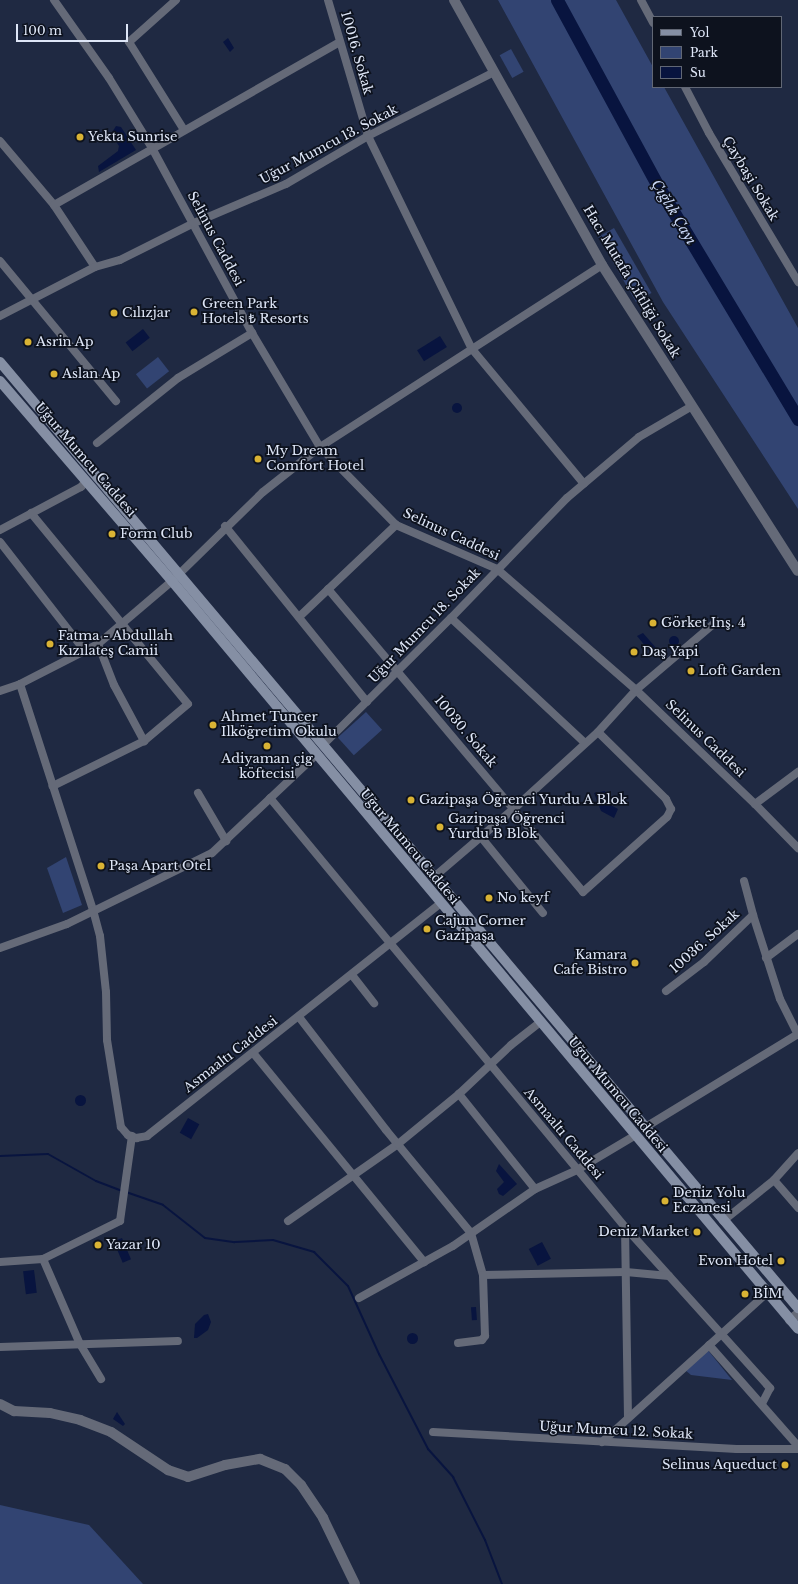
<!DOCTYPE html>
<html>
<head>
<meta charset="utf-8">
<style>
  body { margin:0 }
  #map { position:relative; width:798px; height:1584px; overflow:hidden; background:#1f2942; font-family:"Libre Baskerville",serif }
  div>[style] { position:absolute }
  .green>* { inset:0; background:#324472; transform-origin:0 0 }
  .water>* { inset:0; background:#08143f; transform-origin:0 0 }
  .round { border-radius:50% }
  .stream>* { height:2px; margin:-1px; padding:0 1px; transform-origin:1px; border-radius:1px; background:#08143f }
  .river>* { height:13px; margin:-6.5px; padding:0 6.5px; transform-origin:6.5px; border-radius:6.5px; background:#08143f }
  .minor>* { height:8px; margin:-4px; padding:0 4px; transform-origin:4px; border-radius:4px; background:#656a78 }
  .tertiary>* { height:10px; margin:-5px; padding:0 5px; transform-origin:5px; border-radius:5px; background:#656a78 }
  .secondary>* { height:10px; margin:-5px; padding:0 5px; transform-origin:5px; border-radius:5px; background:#858fa4 }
  .dots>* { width:11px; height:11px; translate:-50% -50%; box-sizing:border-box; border:2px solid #0d121e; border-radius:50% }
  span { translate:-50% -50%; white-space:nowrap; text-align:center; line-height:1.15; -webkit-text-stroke:3.5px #0d121e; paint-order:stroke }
  .street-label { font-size:13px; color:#dee6f7 }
  .poi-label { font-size:13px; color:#dee6f7 }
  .left { translate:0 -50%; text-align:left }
  .right { translate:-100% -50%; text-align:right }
  .water-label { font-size:14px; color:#cad8f7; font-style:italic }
  .legend { position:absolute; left:652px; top:16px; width:130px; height:72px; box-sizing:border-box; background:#0d121e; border:1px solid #616775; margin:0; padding:5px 7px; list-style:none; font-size:12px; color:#dee6f7 }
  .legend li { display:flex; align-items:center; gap:8px; height:20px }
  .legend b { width:20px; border:1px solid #616775 }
  .scale { position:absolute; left:16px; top:24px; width:112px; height:18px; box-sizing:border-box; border:2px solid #dee6f7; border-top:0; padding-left:5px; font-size:12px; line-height:14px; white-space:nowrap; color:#dee6f7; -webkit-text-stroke:3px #0d121e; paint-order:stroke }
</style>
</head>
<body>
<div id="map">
  <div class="green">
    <i style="clip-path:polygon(498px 0,616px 0,653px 67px,653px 87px,664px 87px,798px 328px,798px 509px,663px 302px)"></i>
    <i style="left:511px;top:49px;width:26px;height:13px;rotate:61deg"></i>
    <i style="left:614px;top:228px;width:75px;height:18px;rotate:60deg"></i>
    <i style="left:158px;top:357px;width:18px;height:28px;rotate:52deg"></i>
    <i style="left:366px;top:712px;width:24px;height:38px;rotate:48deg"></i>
    <i style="clip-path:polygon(66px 857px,82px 905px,63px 913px,47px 868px)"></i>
    <i style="clip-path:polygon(707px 1349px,732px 1380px,691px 1375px,685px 1370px)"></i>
    <i style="clip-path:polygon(0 1505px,89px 1525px,143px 1584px,0 1584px)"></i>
  </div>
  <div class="water">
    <i style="clip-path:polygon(228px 38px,234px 48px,230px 52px,223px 42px)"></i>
    <i style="clip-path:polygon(116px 126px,121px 127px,136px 150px,99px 172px,98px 166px,118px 151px,119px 146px,111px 134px)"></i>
    <i style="left:143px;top:329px;width:11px;height:22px;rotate:52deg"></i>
    <i style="left:440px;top:336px;width:13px;height:27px;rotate:58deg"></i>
    <i class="round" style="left:452px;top:403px;width:10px;height:10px"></i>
    <i style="clip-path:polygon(643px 633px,657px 649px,652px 654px,637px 636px)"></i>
    <i class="round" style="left:669px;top:636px;width:10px;height:10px"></i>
    <i style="clip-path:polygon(605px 791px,609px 804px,618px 809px,614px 818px,601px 811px,594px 793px)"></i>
    <i class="round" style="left:74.5px;top:1094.5px;width:11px;height:11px"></i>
    <i style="left:188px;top:1118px;width:13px;height:17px;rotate:29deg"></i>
    <i style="clip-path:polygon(499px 1164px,517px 1184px,503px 1196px,499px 1194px,497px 1189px,504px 1182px,496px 1171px)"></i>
    <i style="left:122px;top:1238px;width:23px;height:9px;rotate:67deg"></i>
    <i style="left:542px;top:1242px;width:19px;height:15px;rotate:62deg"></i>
    <i style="left:34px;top:1270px;width:23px;height:11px;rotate:83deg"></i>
    <i style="left:476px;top:1307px;width:13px;height:5px;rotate:86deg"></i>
    <i style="clip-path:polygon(208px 1314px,211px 1322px,208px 1330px,197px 1338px,194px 1338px,195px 1324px,204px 1315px)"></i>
    <i class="round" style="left:406.5px;top:1332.5px;width:11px;height:11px"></i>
    <i style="clip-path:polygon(117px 1412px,125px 1424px,123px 1426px,113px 1419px)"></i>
  </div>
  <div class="stream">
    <i style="left:0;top:1156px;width:48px;rotate:-2.4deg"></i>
    <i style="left:48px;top:1154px;width:55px;rotate:29.4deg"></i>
    <i style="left:96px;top:1181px;width:28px;rotate:21deg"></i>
    <i style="left:126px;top:1192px;width:39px;rotate:19deg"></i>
    <i style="left:163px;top:1205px;width:53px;rotate:38.2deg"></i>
    <i style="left:205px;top:1238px;width:30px;rotate:8deg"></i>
    <i style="left:235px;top:1242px;width:38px;rotate:-3deg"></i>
    <i style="left:273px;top:1240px;width:43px;rotate:16.3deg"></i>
    <i style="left:314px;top:1252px;width:48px;rotate:45deg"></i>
    <i style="left:348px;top:1286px;width:75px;rotate:65.5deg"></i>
    <i style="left:379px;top:1354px;width:107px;rotate:62.7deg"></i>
    <i style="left:428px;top:1449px;width:38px;rotate:48deg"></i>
    <i style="left:453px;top:1477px;width:71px;rotate:63.1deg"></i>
    <i style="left:485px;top:1540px;width:47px;rotate:68.9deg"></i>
  </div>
  <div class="river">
    <i style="left:557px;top:0;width:212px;rotate:61.5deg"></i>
    <i style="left:658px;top:186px;width:272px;rotate:59deg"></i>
  </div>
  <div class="minor">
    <i style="left:54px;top:0;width:95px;rotate:54.8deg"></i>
    <i style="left:109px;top:78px;width:82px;rotate:58.4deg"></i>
    <i style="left:152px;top:148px;width:210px;rotate:61.6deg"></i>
    <i style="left:252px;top:333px;width:133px;rotate:59.2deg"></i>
    <i style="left:320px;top:447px;width:109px;rotate:45.7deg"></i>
    <i style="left:396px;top:525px;width:110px;rotate:23.5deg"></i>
    <i style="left:497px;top:569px;width:184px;rotate:41deg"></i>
    <i style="left:636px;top:690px;width:165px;rotate:43.8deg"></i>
    <i style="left:755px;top:804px;width:62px;rotate:45.7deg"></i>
    <i style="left:176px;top:0;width:63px;rotate:138.2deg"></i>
    <i style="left:129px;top:42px;width:104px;rotate:58deg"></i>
    <i style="left:328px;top:0;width:142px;rotate:73.6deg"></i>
    <i style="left:368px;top:136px;width:237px;rotate:64deg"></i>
    <i style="left:472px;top:349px;width:175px;rotate:50.3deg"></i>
    <i style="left:641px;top:0;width:26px;rotate:62deg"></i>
    <i style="left:685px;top:87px;width:52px;rotate:62.4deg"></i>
    <i style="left:709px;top:133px;width:174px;rotate:59.1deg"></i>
    <i style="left:0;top:141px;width:84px;rotate:49.8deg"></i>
    <i style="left:54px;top:205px;width:74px;rotate:56.5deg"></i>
    <i style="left:54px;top:205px;width:329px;rotate:-29.7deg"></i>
    <i style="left:0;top:261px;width:182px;rotate:50.4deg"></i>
    <i style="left:0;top:316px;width:107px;rotate:-27.3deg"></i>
    <i style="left:95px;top:267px;width:26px;rotate:-16deg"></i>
    <i style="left:120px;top:260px;width:83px;rotate:-26.6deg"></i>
    <i style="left:194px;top:223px;width:100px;rotate:-23deg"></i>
    <i style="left:286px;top:184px;width:95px;rotate:-30.3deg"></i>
    <i style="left:368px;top:136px;width:141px;rotate:-26.9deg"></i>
    <i style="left:97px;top:443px;width:104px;rotate:-38.7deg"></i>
    <i style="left:178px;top:378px;width:87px;rotate:-31.3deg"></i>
    <i style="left:31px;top:513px;width:247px;rotate:50.6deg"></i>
    <i style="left:188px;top:704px;width:57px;rotate:139.9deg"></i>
    <i style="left:144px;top:741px;width:102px;rotate:153.7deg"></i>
    <i style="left:225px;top:526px;width:226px;rotate:51.1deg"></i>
    <i style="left:0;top:530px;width:92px;rotate:-28deg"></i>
    <i style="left:81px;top:487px;width:8px;rotate:-50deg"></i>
    <i style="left:0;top:542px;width:138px;rotate:52.1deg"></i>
    <i style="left:328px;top:589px;width:396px;rotate:49.9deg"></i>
    <i style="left:583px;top:892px;width:113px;rotate:-41.8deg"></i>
    <i style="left:667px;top:817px;width:9px;rotate:-63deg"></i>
    <i style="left:671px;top:809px;width:11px;rotate:-117deg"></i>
    <i style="left:666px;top:799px;width:95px;rotate:-135.4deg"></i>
    <i style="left:299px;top:617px;width:134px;rotate:-43.5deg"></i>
    <i style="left:451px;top:618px;width:183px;rotate:43deg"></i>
    <i style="left:98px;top:644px;width:44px;rotate:68.7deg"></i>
    <i style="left:114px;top:685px;width:64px;rotate:61.8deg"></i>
    <i style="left:20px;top:684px;width:237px;rotate:72.1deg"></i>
    <i style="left:93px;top:910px;width:27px;rotate:75deg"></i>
    <i style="left:100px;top:936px;width:56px;rotate:83.9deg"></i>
    <i style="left:106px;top:992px;width:48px;rotate:88.8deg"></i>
    <i style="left:107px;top:1040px;width:88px;rotate:80.9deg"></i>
    <i style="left:121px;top:1127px;width:11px;rotate:49deg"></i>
    <i style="left:128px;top:1135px;width:9px;rotate:21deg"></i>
    <i style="left:136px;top:1138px;width:11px;rotate:-10deg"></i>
    <i style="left:147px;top:1136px;width:374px;rotate:-38.4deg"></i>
    <i style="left:0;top:691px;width:21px;rotate:-19deg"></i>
    <i style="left:20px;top:684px;width:88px;rotate:-27.1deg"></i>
    <i style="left:98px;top:644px;width:97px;rotate:-40.4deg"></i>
    <i style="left:172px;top:581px;width:127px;rotate:-44.4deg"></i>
    <i style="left:263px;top:492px;width:73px;rotate:-38.3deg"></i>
    <i style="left:320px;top:447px;width:336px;rotate:-32.8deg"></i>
    <i style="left:324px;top:744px;width:179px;rotate:-44.8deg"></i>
    <i style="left:451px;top:618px;width:167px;rotate:-46deg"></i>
    <i style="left:567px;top:498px;width:94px;rotate:-40.3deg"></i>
    <i style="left:639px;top:437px;width:61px;rotate:-30.3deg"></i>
    <i style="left:198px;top:793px;width:56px;rotate:59.7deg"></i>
    <i style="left:270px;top:798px;width:557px;rotate:50.39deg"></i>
    <i style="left:625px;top:1227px;width:217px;rotate:48deg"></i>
    <i style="left:770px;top:1388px;width:18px;rotate:117deg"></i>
    <i style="left:755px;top:804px;width:54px;rotate:-36.7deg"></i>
    <i style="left:481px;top:837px;width:98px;rotate:50.8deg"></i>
    <i style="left:434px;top:877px;width:111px;rotate:-40.6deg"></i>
    <i style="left:518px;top:805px;width:108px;rotate:-42.4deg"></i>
    <i style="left:598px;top:732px;width:57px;rotate:-47.9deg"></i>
    <i style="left:636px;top:690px;width:106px;rotate:-40.4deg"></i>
    <i style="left:744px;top:881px;width:35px;rotate:75deg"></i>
    <i style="left:0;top:948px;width:71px;rotate:-19.7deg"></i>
    <i style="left:67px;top:924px;width:161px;rotate:-26.1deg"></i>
    <i style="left:212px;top:853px;width:143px;rotate:-43.3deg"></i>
    <i style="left:766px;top:958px;width:40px;rotate:-37deg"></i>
    <i style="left:352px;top:975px;width:36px;rotate:52deg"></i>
    <i style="left:666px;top:991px;width:48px;rotate:-37.3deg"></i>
    <i style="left:704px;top:962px;width:68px;rotate:-43.8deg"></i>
    <i style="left:753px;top:915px;width:88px;rotate:72.2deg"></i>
    <i style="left:780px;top:999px;width:40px;rotate:63.4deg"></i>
    <i style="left:299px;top:1017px;width:143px;rotate:52.4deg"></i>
    <i style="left:386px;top:1130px;width:134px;rotate:50.5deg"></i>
    <i style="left:471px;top:1233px;width:44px;rotate:74.1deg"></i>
    <i style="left:483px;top:1275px;width:143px;rotate:-1.2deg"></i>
    <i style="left:626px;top:1272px;width:43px;rotate:5.3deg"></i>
    <i style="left:254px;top:1054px;width:269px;rotate:50.7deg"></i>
    <i style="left:644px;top:1128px;width:180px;rotate:-31.4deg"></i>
    <i style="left:774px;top:1180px;width:37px;rotate:49deg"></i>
    <i style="left:535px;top:1189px;width:122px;rotate:-128.7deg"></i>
    <i style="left:459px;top:1094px;width:71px;rotate:-43.3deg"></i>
    <i style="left:511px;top:1045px;width:37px;rotate:-38deg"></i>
    <i style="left:288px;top:1221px;width:134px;rotate:-35deg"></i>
    <i style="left:398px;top:1144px;width:79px;rotate:-39.3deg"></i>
    <i style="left:723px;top:1221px;width:65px;rotate:-38.8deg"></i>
    <i style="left:774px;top:1180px;width:36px;rotate:-48deg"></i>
    <i style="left:625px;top:1227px;width:190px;rotate:89.1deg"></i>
    <i style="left:43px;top:1259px;width:93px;rotate:66.5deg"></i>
    <i style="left:80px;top:1344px;width:41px;rotate:59deg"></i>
    <i style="left:0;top:1262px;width:43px;rotate:-4deg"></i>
    <i style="left:43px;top:1259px;width:86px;rotate:-26.3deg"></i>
    <i style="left:120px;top:1221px;width:86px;rotate:-82deg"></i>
    <i style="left:359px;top:1298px;width:107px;rotate:-29deg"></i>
    <i style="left:453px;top:1246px;width:100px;rotate:-34.8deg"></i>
    <i style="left:535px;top:1189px;width:46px;rotate:-24.3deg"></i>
    <i style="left:577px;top:1170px;width:66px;rotate:-30.8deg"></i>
    <i style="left:458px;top:1343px;width:24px;rotate:-7deg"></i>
    <i style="left:482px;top:1340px;width:5px;rotate:-53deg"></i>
    <i style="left:485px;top:1336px;width:61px;rotate:-91.9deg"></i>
    <i style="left:709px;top:1345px;width:135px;rotate:48.6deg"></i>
    <i style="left:0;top:1347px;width:178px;rotate:-1.9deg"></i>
    <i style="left:433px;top:1432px;width:304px;rotate:3.2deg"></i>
    <i style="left:737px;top:1449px;width:61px"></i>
    <i style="left:602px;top:1442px;width:222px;rotate:-42.1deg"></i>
  </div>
  <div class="tertiary">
    <i style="left:454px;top:0;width:304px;rotate:60.8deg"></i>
    <i style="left:602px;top:265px;width:363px;rotate:57.4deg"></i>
    <i style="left:790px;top:1320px;width:10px;rotate:-37deg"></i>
    <i style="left:0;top:1404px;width:16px;rotate:27deg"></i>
    <i style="left:14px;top:1411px;width:36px;rotate:3deg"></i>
    <i style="left:50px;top:1413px;width:31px;rotate:13deg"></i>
    <i style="left:80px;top:1420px;width:33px;rotate:21deg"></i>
    <i style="left:111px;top:1432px;width:69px;rotate:33.7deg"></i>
    <i style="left:168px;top:1470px;width:21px;rotate:19deg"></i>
    <i style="left:188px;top:1477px;width:39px;rotate:-18deg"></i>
    <i style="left:225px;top:1465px;width:36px;rotate:-10deg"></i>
    <i style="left:260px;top:1459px;width:27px;rotate:22deg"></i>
    <i style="left:285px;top:1469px;width:23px;rotate:45deg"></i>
    <i style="left:301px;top:1485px;width:40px;rotate:56deg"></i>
    <i style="left:323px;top:1518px;width:73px;rotate:64.1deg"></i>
  </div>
  <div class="secondary">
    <i style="left:0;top:362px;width:1238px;rotate:49.85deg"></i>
    <i style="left:0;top:381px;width:264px;rotate:49.3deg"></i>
    <i style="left:172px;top:581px;width:975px;rotate:50.07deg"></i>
  </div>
  <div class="dots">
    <i style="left:80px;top:137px;background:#d9b334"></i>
    <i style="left:194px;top:312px;background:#d9b334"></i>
    <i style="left:114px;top:313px;background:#d9b334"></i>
    <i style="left:28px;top:342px;background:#d9b334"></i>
    <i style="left:54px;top:374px;background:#d9b334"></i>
    <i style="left:258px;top:459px;background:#d9b334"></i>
    <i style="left:112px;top:534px;background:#d9b334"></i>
    <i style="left:653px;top:623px;background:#d9b334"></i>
    <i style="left:50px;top:644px;background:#d9b334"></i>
    <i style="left:634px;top:652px;background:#d9b334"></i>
    <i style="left:691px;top:671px;background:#d9b334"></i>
    <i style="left:213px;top:725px;background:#d9b334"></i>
    <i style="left:267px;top:746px;background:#d9b334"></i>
    <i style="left:411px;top:800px;background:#d9b334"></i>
    <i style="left:440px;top:827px;background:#d9b334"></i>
    <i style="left:101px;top:866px;background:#d9b334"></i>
    <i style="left:489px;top:898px;background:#d9b334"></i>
    <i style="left:427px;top:929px;background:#d9b334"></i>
    <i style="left:635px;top:963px;background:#d9b334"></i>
    <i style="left:665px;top:1201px;background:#d9b334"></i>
    <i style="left:697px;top:1232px;background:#d9b334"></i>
    <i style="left:98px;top:1245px;background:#d9b334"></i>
    <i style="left:781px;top:1261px;background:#d9b334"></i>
    <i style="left:745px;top:1294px;background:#d9b334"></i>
    <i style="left:785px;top:1465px;background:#d9b334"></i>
  </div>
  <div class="street-label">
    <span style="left:356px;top:53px;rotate:74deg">10016. Sokak</span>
    <span style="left:329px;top:145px;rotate:-28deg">Uğur Mumcu 13. Sokak</span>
    <span style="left:750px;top:179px;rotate:59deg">Çaybaşi Sokak</span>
    <span style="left:215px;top:239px;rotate:62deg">Selinus Caddesi</span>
    <span style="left:631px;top:282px;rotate:59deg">Hacı Mutafa Çiftliği Sokak</span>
    <span style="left:85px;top:460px;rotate:49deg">Uğur Mumcu Caddesi</span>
    <span style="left:451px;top:535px;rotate:25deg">Selinus Caddesi</span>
    <span style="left:425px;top:626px;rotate:-46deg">Uğur Mumcu 18. Sokak</span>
    <span style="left:465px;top:732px;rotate:50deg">10030. Sokak</span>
    <span style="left:705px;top:739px;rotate:44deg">Selinus Caddesi</span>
    <span style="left:409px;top:847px;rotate:50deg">Uğur Mumcu Caddesi</span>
    <span style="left:705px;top:942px;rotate:-42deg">10036. Sokak</span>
    <span style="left:231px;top:1055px;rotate:-38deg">Asmaaltı Caddesi</span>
    <span style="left:617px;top:1095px;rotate:50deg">Uğur Mumcu Caddesi</span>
    <span style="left:563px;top:1134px;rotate:50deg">Asmaaltı Caddesi</span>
    <span style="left:616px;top:1431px;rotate:3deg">Uğur Mumcu 12. Sokak</span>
  </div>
  <div class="poi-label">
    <span class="left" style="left:88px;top:137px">Yekta Sunrise</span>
    <span class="left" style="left:202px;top:312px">Green Park<br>Hotels ₺ Resorts</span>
    <span class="left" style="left:122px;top:313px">Cılızjar</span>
    <span class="left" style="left:36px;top:342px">Asrin Ap</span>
    <span class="left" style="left:62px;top:374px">Aslan Ap</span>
    <span class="left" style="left:266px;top:459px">My Dream<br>Comfort Hotel</span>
    <span class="left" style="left:120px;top:534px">Form Club</span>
    <span class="left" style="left:661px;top:623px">Görket Inş. 4</span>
    <span class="left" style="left:58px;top:644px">Fatma - Abdullah<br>Kızılateş Camii</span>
    <span class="left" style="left:642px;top:652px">Daş Yapi</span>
    <span class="left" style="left:699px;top:671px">Loft Garden</span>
    <span class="left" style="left:221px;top:725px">Ahmet Tuncer<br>Ilköğretim Okulu</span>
    <span style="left:267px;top:767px">Adiyaman çig<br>köftecisi</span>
    <span class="left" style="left:419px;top:800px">Gazipaşa Öğrenci Yurdu A Blok</span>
    <span class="left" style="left:448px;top:827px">Gazipaşa Öğrenci<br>Yurdu B Blok</span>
    <span class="left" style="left:109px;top:866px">Paşa Apart Otel</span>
    <span class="left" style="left:497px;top:898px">No keyf</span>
    <span class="left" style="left:435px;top:929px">Cajun Corner<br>Gazipaşa</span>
    <span class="right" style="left:627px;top:963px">Kamara<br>Cafe Bistro</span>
    <span class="left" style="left:673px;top:1201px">Deniz Yolu<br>Eczanesi</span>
    <span class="right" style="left:689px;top:1232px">Deniz Market</span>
    <span class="left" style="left:106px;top:1245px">Yazar 10</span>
    <span class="right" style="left:773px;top:1261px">Evon Hotel</span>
    <span class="left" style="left:753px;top:1294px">BİM</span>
    <span class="right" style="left:777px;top:1465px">Selinus Aqueduct</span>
  </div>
  <div class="water-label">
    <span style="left:674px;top:212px;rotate:59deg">Çığlık Çayı</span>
  </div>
  <ul class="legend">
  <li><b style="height:5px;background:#858fa4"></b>Yol</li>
  <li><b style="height:11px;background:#324472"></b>Park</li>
  <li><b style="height:11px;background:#08143f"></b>Su</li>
  </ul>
  <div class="scale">100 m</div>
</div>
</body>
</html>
